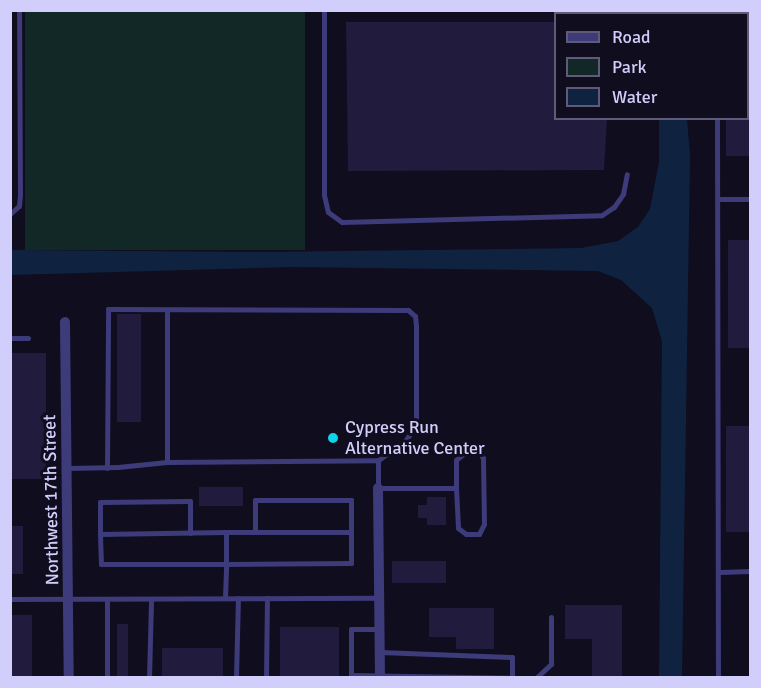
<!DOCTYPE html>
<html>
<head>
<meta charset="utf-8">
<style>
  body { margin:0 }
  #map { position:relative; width:761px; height:688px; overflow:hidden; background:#100d1e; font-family:Signika,sans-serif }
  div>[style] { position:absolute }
  .green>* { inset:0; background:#112827; transform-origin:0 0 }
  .water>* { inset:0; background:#0f2341 }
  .building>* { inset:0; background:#211b3e; transform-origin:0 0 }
  .lane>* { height:5px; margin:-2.5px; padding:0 2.5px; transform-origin:2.5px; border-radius:2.5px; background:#3d3b7a }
  .street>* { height:10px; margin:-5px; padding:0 5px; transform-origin:5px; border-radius:5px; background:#3d3b7a }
  .dots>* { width:16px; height:16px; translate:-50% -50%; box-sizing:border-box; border:3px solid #100d1e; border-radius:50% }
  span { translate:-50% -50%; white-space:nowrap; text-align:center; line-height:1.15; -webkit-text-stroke:6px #100d1e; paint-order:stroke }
  .poi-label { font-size:18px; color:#d2cefc }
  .left { translate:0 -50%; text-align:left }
  .street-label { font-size:18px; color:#d2cefc }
  .frame { position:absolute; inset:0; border:12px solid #d2cefc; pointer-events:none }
  .legend { position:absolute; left:554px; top:12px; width:195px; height:108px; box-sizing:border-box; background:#100d1e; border:2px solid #5e5a77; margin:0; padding:8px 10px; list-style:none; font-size:18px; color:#d2cefc }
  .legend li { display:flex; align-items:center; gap:12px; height:30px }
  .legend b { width:30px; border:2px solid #5e5a77 }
</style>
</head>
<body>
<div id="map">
  <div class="green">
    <i style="left:25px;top:11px;width:280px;height:239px"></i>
  </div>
  <div class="water">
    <i style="clip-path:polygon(659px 119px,687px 119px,690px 156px,682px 677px,659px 677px,662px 341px,652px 308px,621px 280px,598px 271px,291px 267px,11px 275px,11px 250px,264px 252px,581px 248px,618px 241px,638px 227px,650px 209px,659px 162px)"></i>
  </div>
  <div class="building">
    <i style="clip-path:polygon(346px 22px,555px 22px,555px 118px,607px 118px,604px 170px,348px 171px)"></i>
    <i style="left:726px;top:118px;width:24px;height:38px"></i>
    <i style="left:728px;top:240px;width:22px;height:108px"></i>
    <i style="left:117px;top:314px;width:24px;height:108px"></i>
    <i style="left:10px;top:353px;width:36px;height:126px"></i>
    <i style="left:726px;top:426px;width:24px;height:106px"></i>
    <i style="left:199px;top:487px;width:44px;height:19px"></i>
    <i style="clip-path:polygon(427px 497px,446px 497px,446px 525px,427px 525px,427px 518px,418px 518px,418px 505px,427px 505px)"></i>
    <i style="left:10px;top:526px;width:13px;height:48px"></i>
    <i style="left:392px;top:561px;width:54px;height:22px"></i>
    <i style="clip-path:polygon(565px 605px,622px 605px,622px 678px,592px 678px,592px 639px,565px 639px)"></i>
    <i style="clip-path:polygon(429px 608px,494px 608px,494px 649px,456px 649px,456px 637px,429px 637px)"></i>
    <i style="left:10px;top:615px;width:22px;height:62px"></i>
    <i style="left:117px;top:624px;width:11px;height:54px"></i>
    <i style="left:280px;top:627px;width:59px;height:51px"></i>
    <i style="left:162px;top:648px;width:61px;height:30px"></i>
  </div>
  <div class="lane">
    <i style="left:324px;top:10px;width:185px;rotate:90deg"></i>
    <i style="left:324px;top:195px;width:17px;rotate:77deg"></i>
    <i style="left:328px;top:212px;width:17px;rotate:36deg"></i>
    <i style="left:342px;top:222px;width:260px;rotate:-1.5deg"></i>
    <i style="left:602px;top:215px;width:14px;rotate:-34deg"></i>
    <i style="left:614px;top:207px;width:16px;rotate:-55deg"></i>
    <i style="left:623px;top:194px;width:20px;rotate:-79deg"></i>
    <i style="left:748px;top:29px;width:2px"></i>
    <i style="left:717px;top:118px;width:560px;rotate:89.9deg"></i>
    <i style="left:718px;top:199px;width:32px"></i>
    <i style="left:10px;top:214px;width:12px;rotate:-42deg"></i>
    <i style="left:19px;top:206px;width:12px;rotate:-85deg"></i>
    <i style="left:20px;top:194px;width:184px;rotate:-90.3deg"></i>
    <i style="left:167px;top:310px;width:152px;rotate:90deg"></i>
    <i style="left:10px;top:338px;width:18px"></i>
    <i style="left:67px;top:468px;width:51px;rotate:-1.1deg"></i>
    <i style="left:118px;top:467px;width:49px;rotate:-5.8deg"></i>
    <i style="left:167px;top:462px;width:211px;rotate:-0.5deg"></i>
    <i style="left:378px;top:460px;width:28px;rotate:90deg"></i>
    <i style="left:378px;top:488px;width:78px"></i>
    <i style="left:456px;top:488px;width:40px;rotate:87.1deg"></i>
    <i style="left:458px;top:528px;width:10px;rotate:37deg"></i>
    <i style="left:466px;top:534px;width:13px"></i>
    <i style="left:479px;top:534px;width:11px;rotate:-63deg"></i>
    <i style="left:484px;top:524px;width:66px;rotate:-90.9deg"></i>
    <i style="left:483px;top:458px;width:7px;rotate:-124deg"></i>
    <i style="left:479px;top:452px;width:12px;rotate:-175deg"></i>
    <i style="left:467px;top:451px;width:14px;rotate:141deg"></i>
    <i style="left:456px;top:460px;width:28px;rotate:90deg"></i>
    <i style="left:107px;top:468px;width:159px;rotate:-89.6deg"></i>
    <i style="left:108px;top:309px;width:300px;rotate:0.2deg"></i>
    <i style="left:408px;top:310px;width:9px;rotate:41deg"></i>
    <i style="left:415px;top:316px;width:9px;rotate:84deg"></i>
    <i style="left:416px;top:325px;width:100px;rotate:90deg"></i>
    <i style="left:416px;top:425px;width:18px;rotate:124deg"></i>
    <i style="left:406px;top:440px;width:34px;rotate:144deg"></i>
    <i style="left:255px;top:532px;width:32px;rotate:-90deg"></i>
    <i style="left:255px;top:500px;width:96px"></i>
    <i style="left:351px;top:500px;width:32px;rotate:90deg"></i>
    <i style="left:100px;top:534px;width:32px;rotate:-90deg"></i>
    <i style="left:100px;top:502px;width:90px;rotate:-0.6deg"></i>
    <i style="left:190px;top:501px;width:32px;rotate:90deg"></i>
    <i style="left:720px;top:572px;width:30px;rotate:-2deg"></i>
    <i style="left:225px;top:598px;width:34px;rotate:-88deg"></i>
    <i style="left:226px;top:564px;width:32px;rotate:-90deg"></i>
    <i style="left:226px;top:532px;width:125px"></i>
    <i style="left:351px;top:532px;width:31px;rotate:90deg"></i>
    <i style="left:351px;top:563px;width:125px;rotate:179.5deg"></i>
    <i style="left:226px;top:564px;width:125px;rotate:180deg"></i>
    <i style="left:101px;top:564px;width:30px;rotate:-92deg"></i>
    <i style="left:100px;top:534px;width:126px;rotate:-0.9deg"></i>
    <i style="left:10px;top:599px;width:369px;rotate:-0.2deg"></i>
    <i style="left:107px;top:599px;width:79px;rotate:90deg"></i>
    <i style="left:380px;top:629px;width:29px;rotate:180deg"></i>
    <i style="left:351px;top:629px;width:46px;rotate:90deg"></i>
    <i style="left:351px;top:675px;width:164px;rotate:1deg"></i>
    <i style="left:380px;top:652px;width:132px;rotate:2.2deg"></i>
    <i style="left:512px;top:657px;width:21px;rotate:90deg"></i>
    <i style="left:149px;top:678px;width:79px;rotate:-88.5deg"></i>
    <i style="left:236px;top:678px;width:80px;rotate:-88.6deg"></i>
    <i style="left:266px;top:678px;width:80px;rotate:-89.3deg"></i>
    <i style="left:536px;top:678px;width:21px;rotate:-43deg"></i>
    <i style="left:551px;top:664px;width:47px;rotate:-90deg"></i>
  </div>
  <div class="street">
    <i style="left:65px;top:322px;width:356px;rotate:89.4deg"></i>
    <i style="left:378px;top:488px;width:190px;rotate:89.4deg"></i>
  </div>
  <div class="dots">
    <i style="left:333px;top:438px;background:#0fd4e7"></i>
  </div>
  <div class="poi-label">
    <span class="left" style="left:345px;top:438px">Cypress Run<br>Alternative Center</span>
  </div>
  <div class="street-label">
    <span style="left:51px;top:500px;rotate:-91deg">Northwest 17th Street</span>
  </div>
  <div class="frame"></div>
  <ul class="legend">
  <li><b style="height:8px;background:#3d3b7a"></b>Road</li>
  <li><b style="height:16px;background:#112827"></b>Park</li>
  <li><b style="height:16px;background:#0f2341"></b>Water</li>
  </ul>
</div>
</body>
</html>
